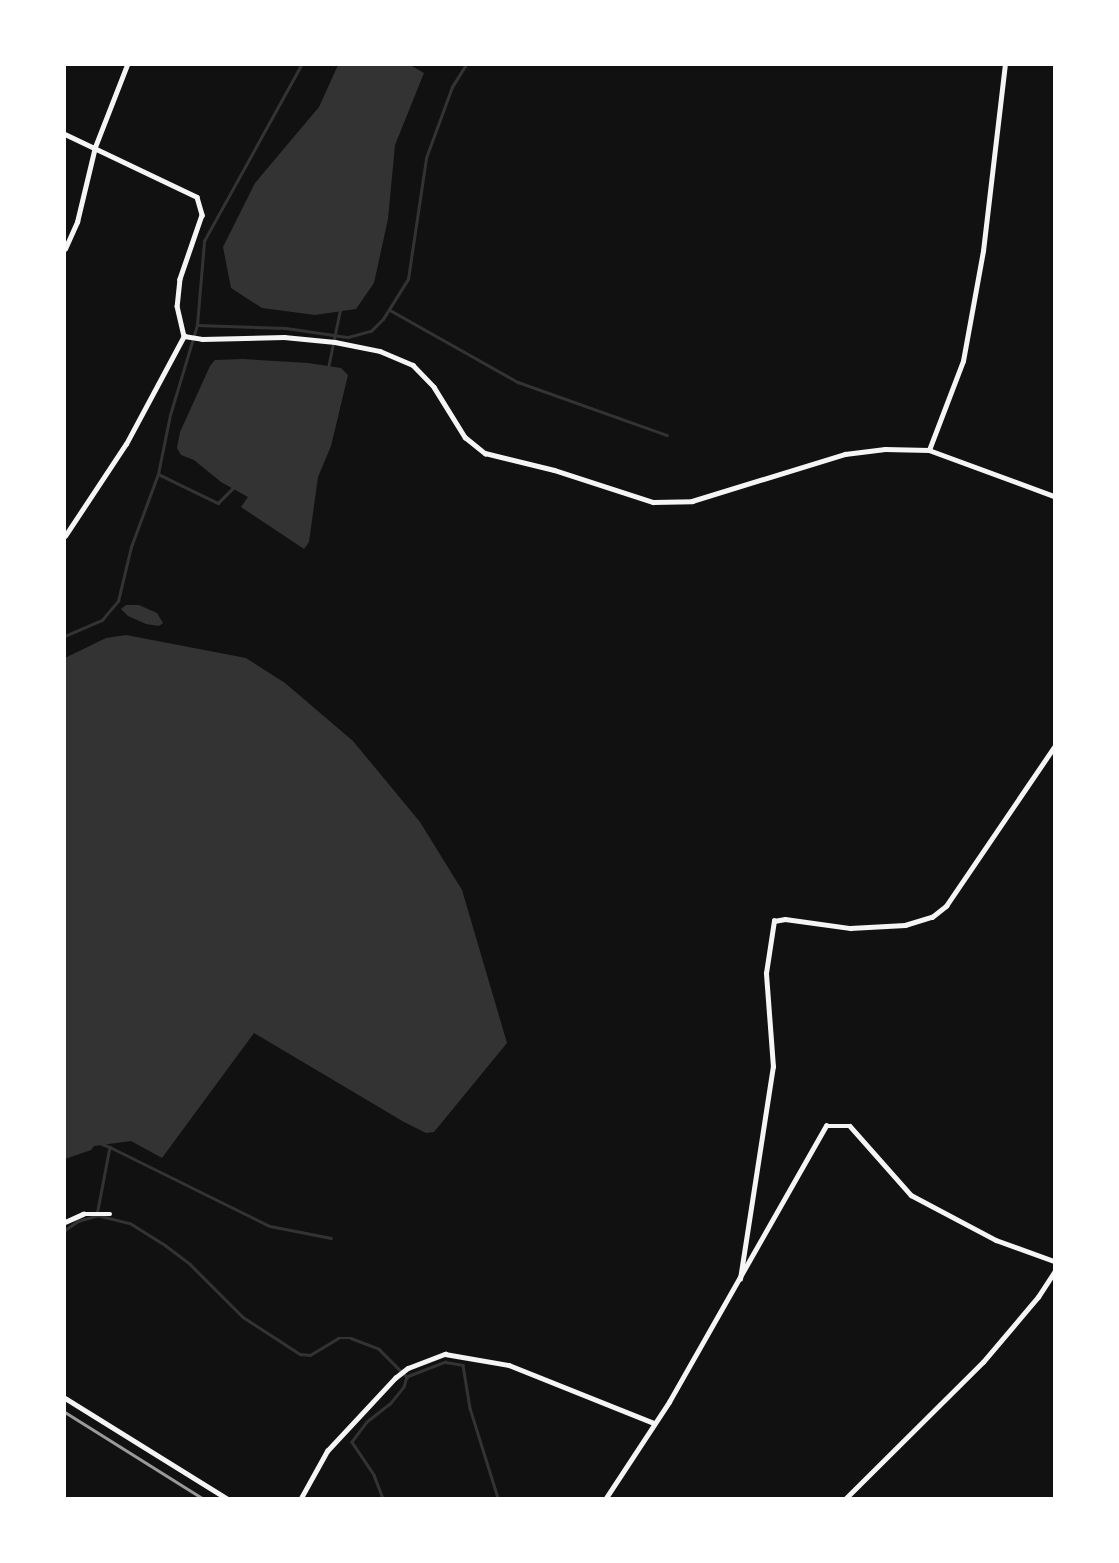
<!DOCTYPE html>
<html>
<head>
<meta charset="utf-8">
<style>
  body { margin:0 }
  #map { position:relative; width:1119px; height:1563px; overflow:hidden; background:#111; font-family:Lato,sans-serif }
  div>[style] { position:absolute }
  .water>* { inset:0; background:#333 }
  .stream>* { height:2.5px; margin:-1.25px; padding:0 1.25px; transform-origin:1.25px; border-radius:1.25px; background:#333 }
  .minor>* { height:4.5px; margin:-2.25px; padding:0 2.25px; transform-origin:2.25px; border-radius:2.25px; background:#f5f5f5 }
  .rail>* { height:2.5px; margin:-1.25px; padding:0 1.25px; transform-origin:1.25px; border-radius:1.25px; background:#9a9a9a }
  span { translate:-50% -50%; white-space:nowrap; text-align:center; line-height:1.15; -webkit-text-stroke:6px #fff; paint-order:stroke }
  .frame { position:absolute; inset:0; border:66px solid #fff; pointer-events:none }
</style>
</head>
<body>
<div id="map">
  <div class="water">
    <i style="clip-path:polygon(338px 65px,410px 65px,424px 73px,395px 145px,388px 219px,374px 283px,356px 309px,315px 315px,262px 308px,231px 288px,223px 247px,255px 183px,319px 107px)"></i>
    <i style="clip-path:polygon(243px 359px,308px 363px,341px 368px,348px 375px,331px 446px,318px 477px,309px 542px,304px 549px,241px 507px,248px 497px,221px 482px,194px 460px,181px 455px,177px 448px,180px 432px,210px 366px,215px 360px)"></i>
    <i style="clip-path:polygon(126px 605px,139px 605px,157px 613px,163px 623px,159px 626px,146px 624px,128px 616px,121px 609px)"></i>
    <i style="clip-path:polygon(126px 635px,246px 658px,285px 683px,353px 741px,420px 822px,462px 890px,507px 1043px,434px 1132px,426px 1133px,404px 1122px,254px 1033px,162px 1158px,131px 1141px,94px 1146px,91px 1150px,65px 1159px,65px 658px,106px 638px)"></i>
  </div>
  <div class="stream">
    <i style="left:390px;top:310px;width:147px;rotate:29.4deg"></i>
    <i style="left:518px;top:382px;width:158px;rotate:19.6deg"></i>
    <i style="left:197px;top:325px;width:89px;rotate:1.9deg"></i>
    <i style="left:286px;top:328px;width:63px;rotate:8.3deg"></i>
    <i style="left:348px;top:337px;width:24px;rotate:-15deg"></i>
    <i style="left:371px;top:331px;width:17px;rotate:-45deg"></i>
    <i style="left:383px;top:319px;width:47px;rotate:-58deg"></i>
    <i style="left:408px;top:279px;width:122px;rotate:-81.5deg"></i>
    <i style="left:426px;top:158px;width:76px;rotate:-69.9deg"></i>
    <i style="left:452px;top:87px;width:26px;rotate:-58deg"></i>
    <i style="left:328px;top:368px;width:59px;rotate:-78.3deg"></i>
    <i style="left:158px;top:474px;width:67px;rotate:25.8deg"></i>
    <i style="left:218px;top:503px;width:24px;rotate:-45deg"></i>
    <i style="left:65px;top:636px;width:40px;rotate:-23.4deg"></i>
    <i style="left:102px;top:620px;width:25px;rotate:-50deg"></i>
    <i style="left:118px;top:601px;width:56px;rotate:-76.5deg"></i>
    <i style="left:131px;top:547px;width:78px;rotate:-69.7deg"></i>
    <i style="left:158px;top:474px;width:60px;rotate:-78.5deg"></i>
    <i style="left:170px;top:415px;width:94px;rotate:-73.3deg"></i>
    <i style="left:197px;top:325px;width:84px;rotate:-85.2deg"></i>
    <i style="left:204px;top:241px;width:201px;rotate:-61.1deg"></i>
    <i style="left:102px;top:1144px;width:9px;rotate:21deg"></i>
    <i style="left:110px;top:1147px;width:69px;rotate:100.8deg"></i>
    <i style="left:97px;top:1215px;width:34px;rotate:14deg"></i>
    <i style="left:130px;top:1223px;width:41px;rotate:32.2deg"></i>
    <i style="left:165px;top:1245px;width:31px;rotate:37deg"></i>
    <i style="left:190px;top:1264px;width:75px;rotate:45deg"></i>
    <i style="left:243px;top:1317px;width:68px;rotate:33deg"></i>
    <i style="left:300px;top:1354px;width:10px;rotate:6deg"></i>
    <i style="left:310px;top:1355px;width:33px;rotate:-31deg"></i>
    <i style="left:338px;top:1338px;width:13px"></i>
    <i style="left:351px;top:1338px;width:30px;rotate:21deg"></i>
    <i style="left:379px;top:1349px;width:40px;rotate:45deg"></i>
    <i style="left:407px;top:1377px;width:10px;rotate:107deg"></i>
    <i style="left:404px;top:1387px;width:22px;rotate:129deg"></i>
    <i style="left:390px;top:1404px;width:29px;rotate:142deg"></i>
    <i style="left:367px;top:1422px;width:25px;rotate:127deg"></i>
    <i style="left:352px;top:1442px;width:40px;rotate:56deg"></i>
    <i style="left:374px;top:1475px;width:25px;rotate:69deg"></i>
    <i style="left:110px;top:1147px;width:178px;rotate:26.3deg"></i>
    <i style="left:270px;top:1226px;width:62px;rotate:11.1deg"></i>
    <i style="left:65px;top:1230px;width:16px;rotate:-35deg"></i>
    <i style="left:78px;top:1221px;width:19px;rotate:-16deg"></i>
    <i style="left:408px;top:1376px;width:40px;rotate:-21deg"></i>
    <i style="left:445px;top:1362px;width:18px;rotate:9deg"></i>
    <i style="left:463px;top:1365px;width:44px;rotate:80.8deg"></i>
    <i style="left:470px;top:1408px;width:94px;rotate:72.7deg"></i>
  </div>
  <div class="minor">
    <i style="left:65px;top:134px;width:146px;rotate:25.5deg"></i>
    <i style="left:197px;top:197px;width:19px;rotate:74deg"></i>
    <i style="left:202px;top:215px;width:68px;rotate:109deg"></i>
    <i style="left:180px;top:279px;width:27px;rotate:96deg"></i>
    <i style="left:177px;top:306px;width:31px;rotate:77deg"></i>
    <i style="left:65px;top:249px;width:30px;rotate:-66deg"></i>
    <i style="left:77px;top:222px;width:77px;rotate:-76.5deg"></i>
    <i style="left:95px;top:147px;width:88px;rotate:-68.7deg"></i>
    <i style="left:184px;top:336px;width:18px;rotate:9deg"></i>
    <i style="left:202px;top:339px;width:82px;rotate:-1.4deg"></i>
    <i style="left:284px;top:337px;width:51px;rotate:5.6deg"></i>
    <i style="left:335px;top:342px;width:46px;rotate:11.3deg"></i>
    <i style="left:380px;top:351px;width:36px;rotate:23deg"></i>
    <i style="left:413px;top:365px;width:30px;rotate:46deg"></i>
    <i style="left:434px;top:387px;width:59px;rotate:58.2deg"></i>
    <i style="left:465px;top:437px;width:26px;rotate:39deg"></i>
    <i style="left:485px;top:453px;width:71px;rotate:13.8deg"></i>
    <i style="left:554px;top:470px;width:104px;rotate:17.9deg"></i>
    <i style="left:653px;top:502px;width:39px;rotate:-1deg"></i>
    <i style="left:692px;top:501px;width:160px;rotate:-17.1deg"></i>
    <i style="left:845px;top:454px;width:40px;rotate:-7.1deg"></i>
    <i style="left:885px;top:449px;width:44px;rotate:1.3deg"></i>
    <i style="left:929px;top:450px;width:133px;rotate:20.2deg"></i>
    <i style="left:929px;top:450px;width:95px;rotate:-69.1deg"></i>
    <i style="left:963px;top:361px;width:112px;rotate:-79.7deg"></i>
    <i style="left:983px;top:251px;width:187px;rotate:-83.3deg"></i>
    <i style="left:65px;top:536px;width:110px;rotate:-56.5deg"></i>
    <i style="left:126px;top:444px;width:123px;rotate:-61.8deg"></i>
    <i style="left:65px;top:1222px;width:20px;rotate:-24deg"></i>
    <i style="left:83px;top:1214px;width:27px"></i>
    <i style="left:740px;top:1279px;width:215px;rotate:-81.2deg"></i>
    <i style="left:773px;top:1067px;width:94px;rotate:-94.3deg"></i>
    <i style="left:766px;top:973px;width:53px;rotate:-81.3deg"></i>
    <i style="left:774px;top:921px;width:11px;rotate:-10deg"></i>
    <i style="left:785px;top:919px;width:66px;rotate:7.9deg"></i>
    <i style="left:850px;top:928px;width:55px;rotate:-3.1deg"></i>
    <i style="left:905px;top:925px;width:28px;rotate:-17deg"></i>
    <i style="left:932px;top:917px;width:18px;rotate:-38deg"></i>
    <i style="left:946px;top:906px;width:192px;rotate:-55.8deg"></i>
    <i style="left:65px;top:1398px;width:190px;rotate:31.8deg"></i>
    <i style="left:301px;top:1498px;width:54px;rotate:-61deg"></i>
    <i style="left:327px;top:1451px;width:100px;rotate:-47deg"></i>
    <i style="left:395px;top:1378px;width:16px;rotate:-38deg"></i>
    <i style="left:408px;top:1368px;width:40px;rotate:-21deg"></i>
    <i style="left:445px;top:1354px;width:65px;rotate:9.8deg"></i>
    <i style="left:509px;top:1365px;width:156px;rotate:21.8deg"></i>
    <i style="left:606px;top:1498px;width:115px;rotate:-56.7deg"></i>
    <i style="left:669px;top:1402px;width:318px;rotate:-60.4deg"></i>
    <i style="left:826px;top:1126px;width:24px"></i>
    <i style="left:850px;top:1126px;width:92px;rotate:48.5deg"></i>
    <i style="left:911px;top:1195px;width:96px;rotate:27.9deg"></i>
    <i style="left:996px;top:1240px;width:62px;rotate:19.9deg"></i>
    <i style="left:846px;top:1498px;width:193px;rotate:-44.8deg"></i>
    <i style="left:983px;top:1362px;width:85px;rotate:-49.8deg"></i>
    <i style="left:1038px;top:1297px;width:30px;rotate:-57deg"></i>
  </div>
  <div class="rail">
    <i style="left:65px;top:1412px;width:162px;rotate:32.1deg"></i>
  </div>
  <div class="frame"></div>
</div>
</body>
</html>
